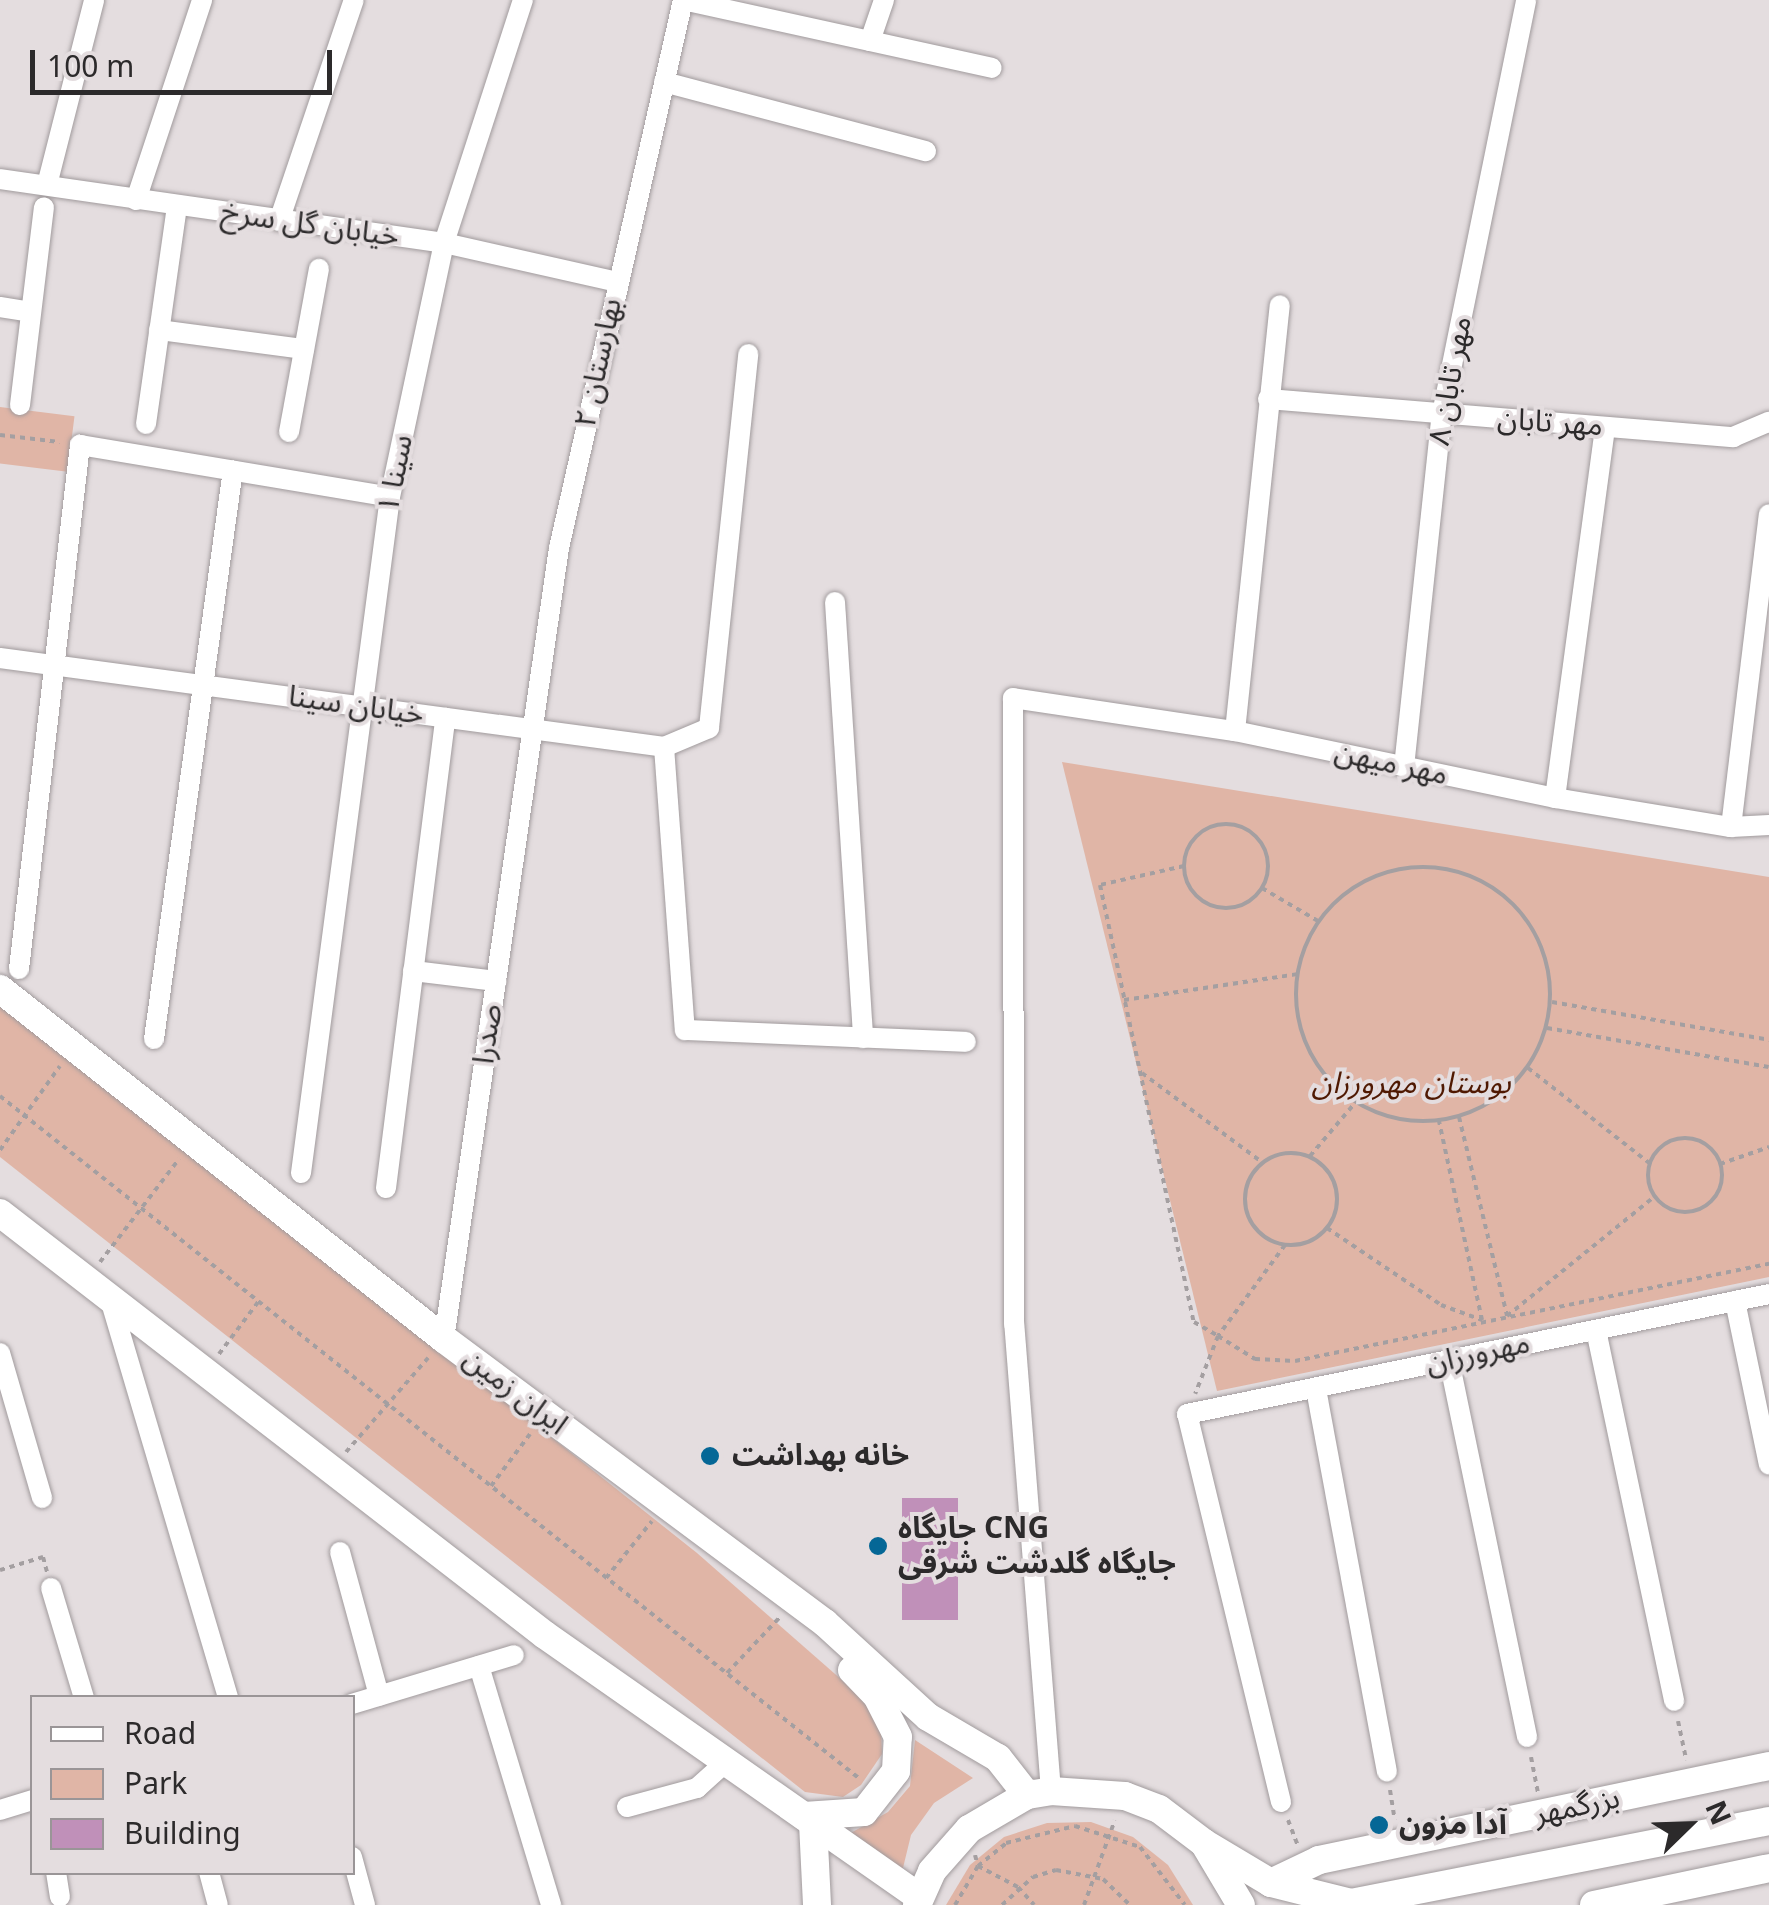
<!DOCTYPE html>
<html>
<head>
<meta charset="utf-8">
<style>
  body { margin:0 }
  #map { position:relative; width:1769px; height:1905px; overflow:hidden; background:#e4dddf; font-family:Georgia,"Noto Sans Arabic",serif }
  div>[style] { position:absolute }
  .green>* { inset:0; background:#e0b5a6; transform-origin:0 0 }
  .building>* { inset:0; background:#c090b9; transform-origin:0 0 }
  .path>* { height:4px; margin-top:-2px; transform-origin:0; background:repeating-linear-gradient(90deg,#a49fa1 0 5px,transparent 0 10px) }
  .path>.ring { margin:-2px; padding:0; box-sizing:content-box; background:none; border:4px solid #a49fa1; border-radius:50% }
  .roads { filter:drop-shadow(0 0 2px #a19b9d) drop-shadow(0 0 2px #a19b9d) }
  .street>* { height:20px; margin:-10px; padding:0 10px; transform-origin:10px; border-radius:10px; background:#fff }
  .secondary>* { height:28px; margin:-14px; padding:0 14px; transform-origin:14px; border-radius:14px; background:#fff }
  .dots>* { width:28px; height:28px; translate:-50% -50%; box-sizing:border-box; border:5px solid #e4dddf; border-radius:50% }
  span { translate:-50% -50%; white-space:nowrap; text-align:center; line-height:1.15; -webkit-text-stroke:8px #e4dddf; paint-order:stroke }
  .street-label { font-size:30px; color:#2c2a2b }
  .park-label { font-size:30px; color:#4f1902; font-style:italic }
  .poi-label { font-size:30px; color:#2c2a2b; font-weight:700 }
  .left { translate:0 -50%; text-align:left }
  .legend { position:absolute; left:30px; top:1695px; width:325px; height:180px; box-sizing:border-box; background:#e4dddf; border:2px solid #9a9597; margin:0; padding:12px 18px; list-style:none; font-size:30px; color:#2c2a2b }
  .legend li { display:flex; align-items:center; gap:20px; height:50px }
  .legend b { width:50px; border:2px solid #9a9597 }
  .north { position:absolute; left:1639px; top:1775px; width:100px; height:100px; -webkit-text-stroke:8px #e4dddf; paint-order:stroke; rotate:67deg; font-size:28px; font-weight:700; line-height:40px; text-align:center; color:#2c2a2b }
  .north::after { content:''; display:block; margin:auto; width:35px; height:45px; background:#2c2a2b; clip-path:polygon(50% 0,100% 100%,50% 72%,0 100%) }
  .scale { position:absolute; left:30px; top:50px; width:302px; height:45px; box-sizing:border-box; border:5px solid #2c2a2b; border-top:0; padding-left:12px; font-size:30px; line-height:35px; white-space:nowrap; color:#2c2a2b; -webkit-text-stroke:8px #e4dddf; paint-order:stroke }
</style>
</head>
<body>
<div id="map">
  <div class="green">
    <i style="left:0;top:407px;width:75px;height:56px;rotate:7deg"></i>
    <i style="clip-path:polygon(1062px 762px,1769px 877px,1769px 1277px,1217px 1391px)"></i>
    <i style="clip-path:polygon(0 999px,697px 1553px,867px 1702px,881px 1728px,882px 1754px,861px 1785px,843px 1797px,805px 1792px,0 1157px)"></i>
    <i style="clip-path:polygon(915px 1740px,973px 1778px,934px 1803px,911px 1835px,902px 1872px,849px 1834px,888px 1812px,910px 1786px)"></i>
    <i style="clip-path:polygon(1091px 1822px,1133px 1837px,1168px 1865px,1193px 1905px,946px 1905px,970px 1865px,1004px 1837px,1047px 1823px)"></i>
  </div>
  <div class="building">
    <i style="left:902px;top:1498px;width:56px;height:122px"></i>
  </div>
  <div class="path">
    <i style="left:0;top:435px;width:60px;rotate:6.7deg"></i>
    <i class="ring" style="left:1184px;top:824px;width:80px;height:80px"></i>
    <i style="left:1184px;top:866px;width:86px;rotate:167.3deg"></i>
    <i style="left:1100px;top:885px;width:447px;rotate:77.9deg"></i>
    <i style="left:1194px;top:1322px;width:28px;rotate:30deg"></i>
    <i style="left:1218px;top:1336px;width:62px;rotate:111.6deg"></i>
    <i class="ring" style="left:1296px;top:867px;width:250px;height:250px"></i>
    <i style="left:1262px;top:888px;width:65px;rotate:30.5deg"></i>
    <i style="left:1124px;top:1000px;width:175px;rotate:-8.5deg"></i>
    <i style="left:1552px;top:1002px;width:220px;rotate:9.9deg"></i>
    <i style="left:1547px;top:1028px;width:225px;rotate:10deg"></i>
    <i style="left:1528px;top:1068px;width:154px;rotate:38.1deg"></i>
    <i style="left:1142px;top:1073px;width:151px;rotate:36.6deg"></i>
    <i style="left:0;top:1096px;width:1098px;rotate:38.46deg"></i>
    <i style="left:1459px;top:1117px;width:205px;rotate:76.4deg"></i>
    <i style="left:1507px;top:1316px;width:189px;rotate:-39deg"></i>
    <i class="ring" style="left:1648px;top:1138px;width:70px;height:70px"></i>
    <i style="left:0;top:1150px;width:103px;rotate:-54.5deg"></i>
    <i class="ring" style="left:1245px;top:1153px;width:88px;height:88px"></i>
    <i style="left:1310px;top:1156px;width:70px;rotate:-49.7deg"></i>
    <i style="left:1720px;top:1164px;width:52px;rotate:-19.1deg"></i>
    <i style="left:1327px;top:1228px;width:138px;rotate:34deg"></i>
    <i style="left:1441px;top:1305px;width:44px;rotate:20.1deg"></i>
    <i style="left:1482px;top:1320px;width:204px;rotate:-102.2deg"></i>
    <i style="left:1285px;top:1245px;width:113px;rotate:126.4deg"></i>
    <i style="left:1218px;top:1336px;width:44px;rotate:31.9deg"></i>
    <i style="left:1255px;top:1359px;width:40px;rotate:2.9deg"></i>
    <i style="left:1295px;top:1361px;width:484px;rotate:-11.6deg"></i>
    <i style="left:100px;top:1262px;width:130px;rotate:-52.5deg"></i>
    <i style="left:219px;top:1354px;width:65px;rotate:-53.1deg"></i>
    <i style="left:346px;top:1452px;width:125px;rotate:-48.9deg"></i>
    <i style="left:491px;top:1486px;width:65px;rotate:-53.1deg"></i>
    <i style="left:0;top:1570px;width:45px;rotate:-16.8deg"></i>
    <i style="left:43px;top:1557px;width:16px;rotate:75deg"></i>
    <i style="left:606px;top:1578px;width:73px;rotate:-51.1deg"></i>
    <i style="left:727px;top:1673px;width:76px;rotate:-46.6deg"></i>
    <i style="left:1678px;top:1721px;width:40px;rotate:78deg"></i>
    <i style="left:1531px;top:1757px;width:36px;rotate:79deg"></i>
    <i style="left:1390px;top:1790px;width:30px;rotate:81deg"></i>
    <i style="left:1288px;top:1820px;width:26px;rotate:69deg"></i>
    <i style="left:975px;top:1855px;width:11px;rotate:75deg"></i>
    <i style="left:978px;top:1866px;width:45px;rotate:27.7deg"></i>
    <i style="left:1018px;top:1887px;width:24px;rotate:48deg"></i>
    <i style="left:955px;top:1905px;width:45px;rotate:-59.5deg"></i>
    <i style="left:978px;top:1866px;width:36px;rotate:-39deg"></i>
    <i style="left:1006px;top:1843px;width:71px;rotate:-13.8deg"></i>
    <i style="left:1075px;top:1826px;width:68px;rotate:17.9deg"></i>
    <i style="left:1140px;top:1847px;width:73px;rotate:52.2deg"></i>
    <i style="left:1002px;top:1905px;width:42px;rotate:-42.1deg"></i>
    <i style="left:1033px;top:1877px;width:24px;rotate:-17deg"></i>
    <i style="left:1056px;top:1870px;width:48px;rotate:10.8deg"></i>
    <i style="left:1103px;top:1879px;width:37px;rotate:44deg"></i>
    <i style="left:1084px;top:1905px;width:90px;rotate:-70deg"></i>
  </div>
  <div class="roads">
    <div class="street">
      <i style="left:683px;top:0;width:316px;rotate:12.4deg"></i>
      <i style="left:870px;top:41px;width:43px;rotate:-71.1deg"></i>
      <i style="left:664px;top:82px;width:271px;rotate:14.8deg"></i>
      <i style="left:0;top:179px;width:449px;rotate:8.2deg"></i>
      <i style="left:444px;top:243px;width:177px;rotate:12.7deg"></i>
      <i style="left:47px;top:185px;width:191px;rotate:-75.7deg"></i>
      <i style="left:136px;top:200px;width:211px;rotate:-71.7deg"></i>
      <i style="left:279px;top:221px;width:233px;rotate:-71.3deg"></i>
      <i style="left:0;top:307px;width:31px;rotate:9deg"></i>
      <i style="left:159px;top:330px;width:146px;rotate:7.5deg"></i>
      <i style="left:1268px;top:399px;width:467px;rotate:4.7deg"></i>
      <i style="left:1733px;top:437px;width:39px;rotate:-23deg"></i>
      <i style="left:20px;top:405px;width:199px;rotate:-83.1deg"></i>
      <i style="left:146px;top:424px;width:220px;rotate:-81.9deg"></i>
      <i style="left:289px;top:432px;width:166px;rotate:-79.6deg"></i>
      <i style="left:835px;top:602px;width:437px;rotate:86.3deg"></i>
      <i style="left:0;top:658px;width:670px;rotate:7.63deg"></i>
      <i style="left:664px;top:747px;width:49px;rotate:-22.9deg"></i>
      <i style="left:709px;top:728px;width:376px;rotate:-84deg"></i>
      <i style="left:1235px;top:731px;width:428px;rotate:-84deg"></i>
      <i style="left:664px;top:747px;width:284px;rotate:85.8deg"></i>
      <i style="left:685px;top:1030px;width:281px;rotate:2.4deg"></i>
      <i style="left:1404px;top:767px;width:355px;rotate:-83.9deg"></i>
      <i style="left:1442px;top:414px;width:422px;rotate:-78.5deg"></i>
      <i style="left:1555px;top:798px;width:374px;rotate:-82.3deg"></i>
      <i style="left:1731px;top:827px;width:315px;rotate:-83.1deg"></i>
      <i style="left:19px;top:969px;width:528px;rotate:-83.36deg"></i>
      <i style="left:80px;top:445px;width:314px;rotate:9.5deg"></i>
      <i style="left:413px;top:971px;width:84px;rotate:6.9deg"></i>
      <i style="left:154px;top:1039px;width:574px;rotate:-82.1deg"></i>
      <i style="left:301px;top:1173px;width:682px;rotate:-82.5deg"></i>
      <i style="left:390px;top:497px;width:260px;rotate:-78deg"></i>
      <i style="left:444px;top:243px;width:256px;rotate:-72deg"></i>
      <i style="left:386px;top:1188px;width:474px;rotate:-82.8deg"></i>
      <i style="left:110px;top:1299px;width:416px;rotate:73.5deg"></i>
      <i style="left:1735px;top:1301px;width:167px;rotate:78.3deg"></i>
      <i style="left:1596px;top:1330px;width:379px;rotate:78.1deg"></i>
      <i style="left:444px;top:1339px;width:799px;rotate:-81.73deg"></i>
      <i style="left:559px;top:548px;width:562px;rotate:-77.25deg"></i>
      <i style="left:0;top:1353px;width:151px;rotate:73.8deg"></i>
      <i style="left:1449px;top:1360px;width:385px;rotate:78.3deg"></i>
      <i style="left:1316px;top:1389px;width:389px;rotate:79.5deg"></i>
      <i style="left:340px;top:1552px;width:149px;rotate:74.8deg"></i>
      <i style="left:51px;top:1588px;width:115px;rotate:73.3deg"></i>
      <i style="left:479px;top:1666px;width:250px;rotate:73.2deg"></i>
      <i style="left:352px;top:1704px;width:169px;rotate:-16.8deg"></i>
      <i style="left:1051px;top:1791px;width:468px;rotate:-94.5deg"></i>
      <i style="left:1014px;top:1324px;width:626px;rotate:-90.09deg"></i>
      <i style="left:1013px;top:698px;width:224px;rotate:8.5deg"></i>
      <i style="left:1235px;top:731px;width:327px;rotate:11.8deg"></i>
      <i style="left:1555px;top:798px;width:178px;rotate:9.4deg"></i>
      <i style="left:1731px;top:827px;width:38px;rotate:-3deg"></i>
      <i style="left:1281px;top:1802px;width:399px;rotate:-103.6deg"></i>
      <i style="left:1187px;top:1414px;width:594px;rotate:-11.65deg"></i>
      <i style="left:627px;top:1807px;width:73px;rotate:-15.2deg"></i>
      <i style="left:697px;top:1788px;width:39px;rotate:-42deg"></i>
      <i style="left:0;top:1810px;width:34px;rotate:-17deg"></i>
      <i style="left:352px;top:1857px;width:50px;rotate:74.8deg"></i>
      <i style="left:56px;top:1872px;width:25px;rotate:81deg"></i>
      <i style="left:209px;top:1872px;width:34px;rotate:75deg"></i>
    </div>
    <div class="secondary">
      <i style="left:0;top:989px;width:565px;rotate:38.25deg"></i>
      <i style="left:444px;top:1339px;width:475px;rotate:36.7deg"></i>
      <i style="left:825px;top:1623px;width:139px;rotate:42.4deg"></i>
      <i style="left:928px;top:1717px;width:81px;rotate:30.4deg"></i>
      <i style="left:998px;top:1758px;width:47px;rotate:51.9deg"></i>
      <i style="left:0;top:1213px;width:689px;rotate:37.75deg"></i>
      <i style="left:545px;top:1635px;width:457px;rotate:35deg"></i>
      <i style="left:804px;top:1816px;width:60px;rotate:-3.8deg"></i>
      <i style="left:864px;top:1812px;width:52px;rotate:-52deg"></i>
      <i style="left:896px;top:1771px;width:34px;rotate:-87deg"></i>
      <i style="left:898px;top:1737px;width:46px;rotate:-117.1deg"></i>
      <i style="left:877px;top:1696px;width:36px;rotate:-134deg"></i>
      <i style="left:813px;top:1823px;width:82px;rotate:87.2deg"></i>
      <i style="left:1204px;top:1843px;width:78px;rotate:30.8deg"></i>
      <i style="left:1271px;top:1883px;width:82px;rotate:14deg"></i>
      <i style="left:1351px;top:1903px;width:426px;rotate:-11.1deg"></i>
      <i style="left:1271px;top:1883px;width:53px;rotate:-25.6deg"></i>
      <i style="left:1319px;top:1860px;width:460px;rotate:-11.8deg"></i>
      <i style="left:917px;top:1905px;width:37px;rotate:-66deg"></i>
      <i style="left:932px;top:1871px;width:56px;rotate:-48.6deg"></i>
      <i style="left:969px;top:1829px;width:67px;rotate:-30.4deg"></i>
      <i style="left:1027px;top:1795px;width:24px;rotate:-9deg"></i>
      <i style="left:1051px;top:1791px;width:74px;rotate:3.9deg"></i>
      <i style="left:1125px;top:1796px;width:36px;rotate:21deg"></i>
      <i style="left:1159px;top:1809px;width:56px;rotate:37.1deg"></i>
      <i style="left:1204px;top:1843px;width:72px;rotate:59.2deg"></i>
      <i style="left:1594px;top:1905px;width:179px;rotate:-11.9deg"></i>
    </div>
  </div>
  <div class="dots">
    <i style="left:710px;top:1456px;background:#056796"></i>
    <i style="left:878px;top:1546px;background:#056796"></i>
    <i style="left:1379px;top:1825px;background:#056796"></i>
  </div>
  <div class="street-label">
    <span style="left:310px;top:225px;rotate:8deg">خیابان گل سرخ</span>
    <span style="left:599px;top:363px;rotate:-78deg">بهارستان ۲</span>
    <span style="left:1451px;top:381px;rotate:-80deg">مهر تابان ۸</span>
    <span style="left:1550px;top:423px;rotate:4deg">مهر تابان</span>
    <span style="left:396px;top:474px;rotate:-79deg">سینا ۱</span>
    <span style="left:356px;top:706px;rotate:8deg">خیابان سینا</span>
    <span style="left:1391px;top:764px;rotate:12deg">مهر میهن</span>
    <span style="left:488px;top:1034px;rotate:-82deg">صدرا</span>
    <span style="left:1478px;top:1354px;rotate:-12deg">مهرورزان</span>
    <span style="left:515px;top:1392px;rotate:37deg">ایران زمین</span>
    <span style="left:1577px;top:1807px;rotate:-12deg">بزرگمهر</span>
  </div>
  <div class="park-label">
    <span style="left:1411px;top:1084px">بوستان مهرورزان</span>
  </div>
  <div class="poi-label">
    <span class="left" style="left:732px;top:1456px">خانه بهداشت</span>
    <span class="left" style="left:898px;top:1546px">جایگاه CNG<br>جایگاه گلدشت شرقی</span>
    <span class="left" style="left:1399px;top:1825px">آدا مزون</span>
  </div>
  <ul class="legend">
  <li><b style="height:12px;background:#fff"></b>Road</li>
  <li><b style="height:28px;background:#e0b5a6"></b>Park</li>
  <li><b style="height:28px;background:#c090b9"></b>Building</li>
  </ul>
  <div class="north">N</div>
  <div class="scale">100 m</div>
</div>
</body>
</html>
